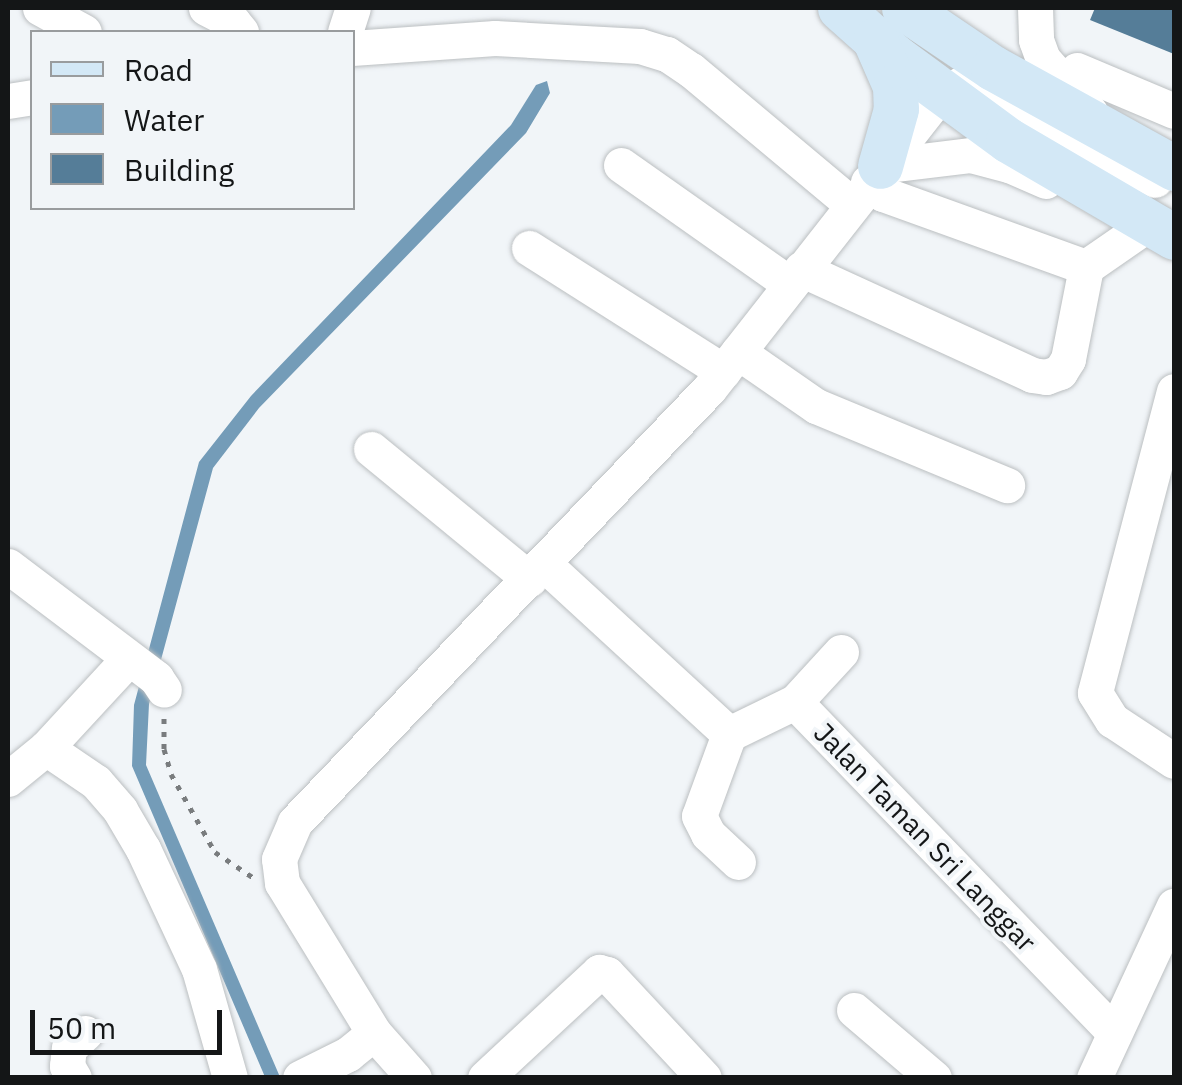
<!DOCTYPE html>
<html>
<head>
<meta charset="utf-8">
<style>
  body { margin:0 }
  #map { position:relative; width:1182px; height:1085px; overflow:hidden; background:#f1f5f8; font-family:"IBM Plex Sans",sans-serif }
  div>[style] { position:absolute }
  .water>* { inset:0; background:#749cb8 }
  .building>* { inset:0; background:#557d98 }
  .path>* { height:5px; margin-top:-2.5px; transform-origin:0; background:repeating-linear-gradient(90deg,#797c7e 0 5px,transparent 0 13px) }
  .roads { filter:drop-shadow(0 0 2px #bbbfc1) drop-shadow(0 0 2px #bbbfc1) }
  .minor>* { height:35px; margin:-17.5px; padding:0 17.5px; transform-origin:17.5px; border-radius:17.5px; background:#fff }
  .major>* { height:45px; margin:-22.5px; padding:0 22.5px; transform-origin:22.5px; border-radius:22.5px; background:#d3e8f6 }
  span { translate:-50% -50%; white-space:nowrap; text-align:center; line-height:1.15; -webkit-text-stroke:8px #f1f5f8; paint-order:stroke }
  .street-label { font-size:28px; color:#141617 }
  .frame { position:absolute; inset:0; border:10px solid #141617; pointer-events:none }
  .legend { position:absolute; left:30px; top:30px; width:325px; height:180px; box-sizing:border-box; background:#f1f5f8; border:2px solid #999c9e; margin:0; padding:12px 18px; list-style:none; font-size:30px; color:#141617 }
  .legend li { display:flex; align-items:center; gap:20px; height:50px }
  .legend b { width:50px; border:2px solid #999c9e }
  .scale { position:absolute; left:30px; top:1010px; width:192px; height:45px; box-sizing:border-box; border:5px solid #141617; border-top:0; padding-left:12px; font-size:30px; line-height:35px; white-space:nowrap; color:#141617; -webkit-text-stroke:8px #f1f5f8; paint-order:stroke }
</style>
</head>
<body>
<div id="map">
  <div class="water">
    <i style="clip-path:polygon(547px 81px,550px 93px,526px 133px,259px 408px,213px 468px,149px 704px,146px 765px,280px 1077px,265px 1077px,132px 766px,134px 705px,199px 462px,251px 396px,511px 125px,536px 85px)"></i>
  </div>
  <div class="building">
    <i style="clip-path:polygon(1095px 8px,1174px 8px,1174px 54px,1090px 20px)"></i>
  </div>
  <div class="path">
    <i style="left:164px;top:718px;width:31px;rotate:90deg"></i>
    <i style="left:164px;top:749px;width:26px;rotate:74deg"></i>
    <i style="left:171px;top:774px;width:90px;rotate:60.6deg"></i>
    <i style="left:215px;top:852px;width:47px;rotate:33.7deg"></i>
  </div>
  <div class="roads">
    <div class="minor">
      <i style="left:40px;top:8px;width:50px;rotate:28.6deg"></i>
      <i style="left:206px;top:8px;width:30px;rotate:27deg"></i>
      <i style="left:233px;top:22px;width:13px;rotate:51deg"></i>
      <i style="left:1035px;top:8px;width:32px;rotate:88deg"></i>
      <i style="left:1036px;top:40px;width:20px;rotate:70deg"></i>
      <i style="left:1043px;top:59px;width:71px;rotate:48.4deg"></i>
      <i style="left:345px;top:32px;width:25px;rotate:-72deg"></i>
      <i style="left:352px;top:48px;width:143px;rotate:-4deg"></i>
      <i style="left:495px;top:38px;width:145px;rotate:3.2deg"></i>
      <i style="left:640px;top:46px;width:28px;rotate:17deg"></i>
      <i style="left:667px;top:54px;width:29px;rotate:34deg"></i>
      <i style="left:691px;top:70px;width:209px;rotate:39.9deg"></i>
      <i style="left:1077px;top:70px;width:105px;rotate:22.9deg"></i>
      <i style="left:8px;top:101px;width:24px;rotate:-9deg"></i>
      <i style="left:621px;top:165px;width:207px;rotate:35.2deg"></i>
      <i style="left:880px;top:166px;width:92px;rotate:-6.9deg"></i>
      <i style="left:971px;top:155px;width:39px;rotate:15deg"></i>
      <i style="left:1009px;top:165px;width:40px;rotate:23.4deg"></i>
      <i style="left:868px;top:182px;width:19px;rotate:39deg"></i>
      <i style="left:883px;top:194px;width:216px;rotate:19.8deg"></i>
      <i style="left:1086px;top:267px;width:75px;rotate:-34.7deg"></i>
      <i style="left:529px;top:248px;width:230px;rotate:32.4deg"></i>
      <i style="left:801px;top:269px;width:254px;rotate:24.6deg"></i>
      <i style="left:1032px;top:375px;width:14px;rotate:8deg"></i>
      <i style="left:1046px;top:377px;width:15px;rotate:-20deg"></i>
      <i style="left:1060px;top:372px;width:15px;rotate:-58deg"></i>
      <i style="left:1068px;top:359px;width:94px;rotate:-78.9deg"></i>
      <i style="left:738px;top:352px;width:95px;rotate:34.7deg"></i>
      <i style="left:816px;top:406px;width:207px;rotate:22.5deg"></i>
      <i style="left:1174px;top:391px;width:312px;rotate:104.7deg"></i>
      <i style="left:1095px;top:693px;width:32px;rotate:58deg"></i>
      <i style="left:1112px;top:720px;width:74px;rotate:33.5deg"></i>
      <i style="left:371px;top:449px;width:205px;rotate:39.4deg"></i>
      <i style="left:543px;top:563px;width:253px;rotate:42.6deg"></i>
      <i style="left:729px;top:734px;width:73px;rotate:-25.9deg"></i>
      <i style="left:795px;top:702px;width:460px;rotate:46deg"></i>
      <i style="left:8px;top:566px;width:186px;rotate:37.1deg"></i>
      <i style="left:156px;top:678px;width:14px;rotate:56deg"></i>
      <i style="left:795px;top:702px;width:68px;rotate:-47.4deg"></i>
      <i style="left:729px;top:734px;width:87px;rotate:110.1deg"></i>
      <i style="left:699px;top:816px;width:20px;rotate:63deg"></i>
      <i style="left:708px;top:834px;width:41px;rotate:43deg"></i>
      <i style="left:46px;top:748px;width:60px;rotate:34.2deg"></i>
      <i style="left:96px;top:782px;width:37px;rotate:49deg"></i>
      <i style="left:120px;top:810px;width:45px;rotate:59.5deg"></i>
      <i style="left:143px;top:849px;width:132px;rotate:65deg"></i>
      <i style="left:199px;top:969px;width:113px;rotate:74.1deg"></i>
      <i style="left:8px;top:779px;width:49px;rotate:-39.2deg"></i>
      <i style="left:46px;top:748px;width:121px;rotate:-47.3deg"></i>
      <i style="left:854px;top:1010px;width:105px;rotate:40.4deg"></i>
      <i style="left:74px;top:1078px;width:14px;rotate:-120deg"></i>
      <i style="left:67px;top:1066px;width:18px;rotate:-84deg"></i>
      <i style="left:69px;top:1048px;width:22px;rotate:-43deg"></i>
      <i style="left:300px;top:1078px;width:54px;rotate:-26.6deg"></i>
      <i style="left:348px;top:1054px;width:33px;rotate:-39deg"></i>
      <i style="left:414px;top:1078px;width:60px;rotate:-131.6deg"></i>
      <i style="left:374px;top:1033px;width:176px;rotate:-121.5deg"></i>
      <i style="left:282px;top:883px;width:24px;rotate:-97deg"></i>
      <i style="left:279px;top:859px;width:40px;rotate:-66.6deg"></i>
      <i style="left:295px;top:822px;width:599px;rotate:-46.29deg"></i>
      <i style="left:709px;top:389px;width:376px;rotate:-51.9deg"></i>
      <i style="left:941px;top:93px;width:20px;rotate:-24deg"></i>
      <i style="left:959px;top:85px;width:20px;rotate:11deg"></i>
      <i style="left:979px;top:89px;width:198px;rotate:27.3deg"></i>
      <i style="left:485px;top:1078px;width:156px;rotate:-42.9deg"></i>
      <i style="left:599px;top:972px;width:8px;rotate:14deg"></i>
      <i style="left:607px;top:974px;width:142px;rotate:47deg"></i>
      <i style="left:1094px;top:1078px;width:190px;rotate:-65.1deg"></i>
    </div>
    <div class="major">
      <i style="left:840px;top:8px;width:74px;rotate:41.7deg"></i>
      <i style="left:895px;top:57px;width:140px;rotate:36.3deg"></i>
      <i style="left:1008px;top:140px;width:192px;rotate:30.3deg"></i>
      <i style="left:904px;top:8px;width:107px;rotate:34deg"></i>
      <i style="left:993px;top:68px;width:207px;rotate:28.9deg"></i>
      <i style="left:875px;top:40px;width:50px;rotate:66.5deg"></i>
      <i style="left:895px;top:86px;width:23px;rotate:88deg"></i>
      <i style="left:896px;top:109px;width:59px;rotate:105.7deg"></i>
    </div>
  </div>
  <div class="street-label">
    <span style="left:925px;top:837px;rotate:46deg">Jalan Taman Sri Langgar</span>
  </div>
  <div class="frame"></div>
  <ul class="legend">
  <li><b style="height:12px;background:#d3e8f6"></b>Road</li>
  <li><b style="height:28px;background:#749cb8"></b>Water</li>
  <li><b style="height:28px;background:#557d98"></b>Building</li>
  </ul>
  <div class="scale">50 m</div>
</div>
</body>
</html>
